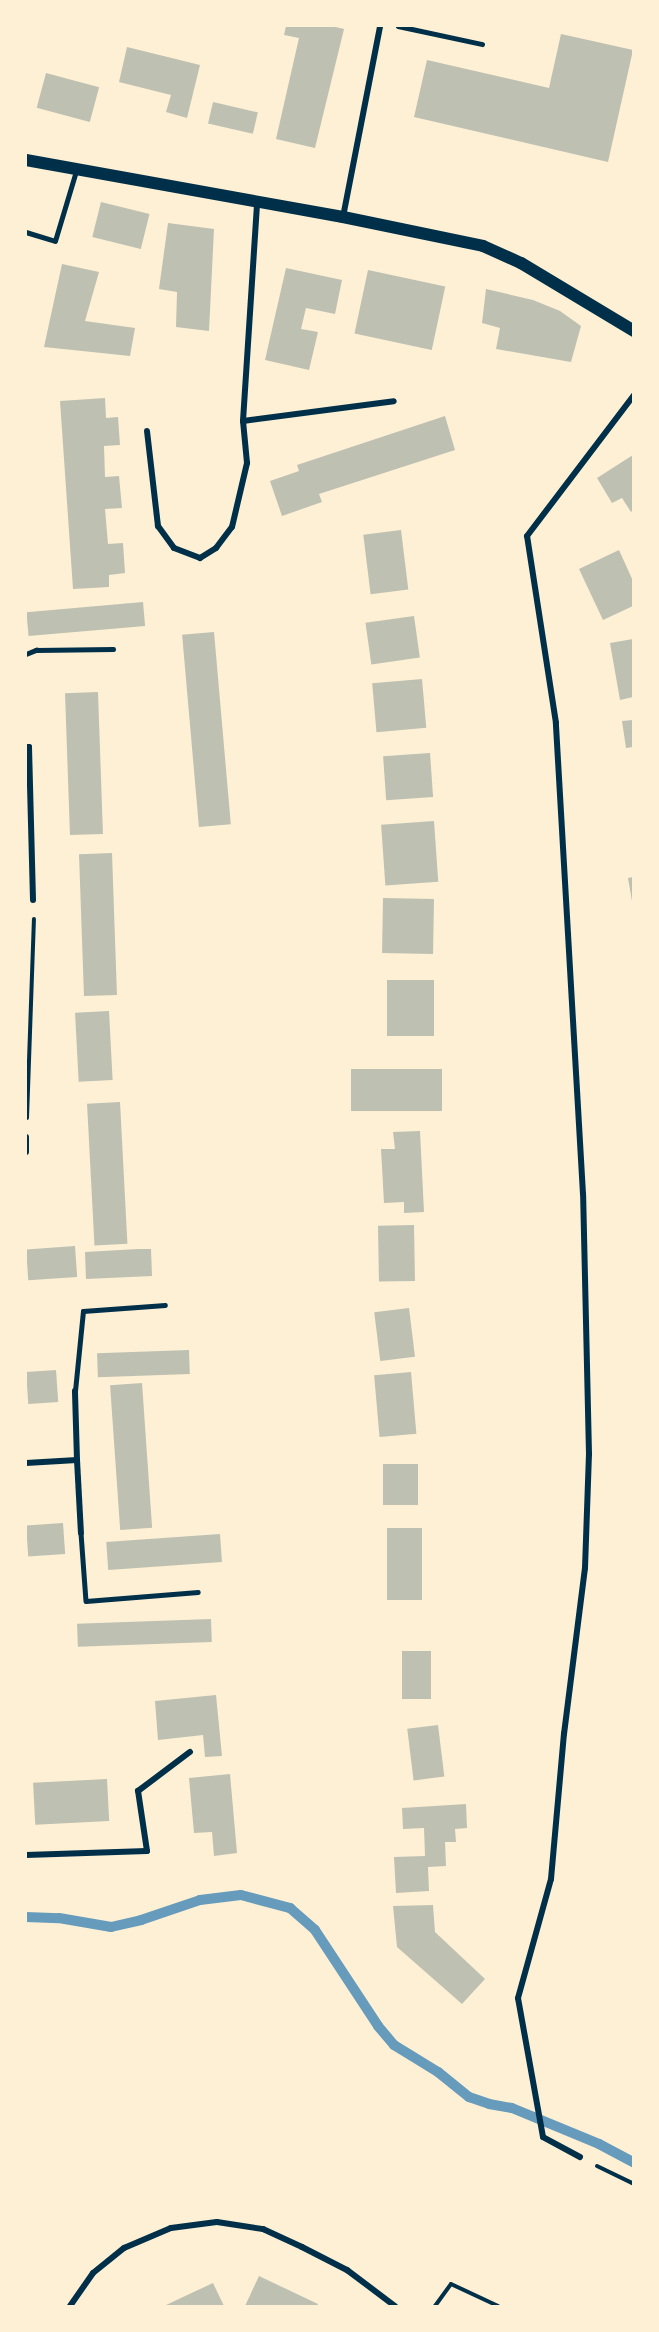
<!DOCTYPE html>
<html>
<head>
<meta charset="utf-8">
<style>
  body { margin:0 }
  #map { position:relative; width:659px; height:2332px; overflow:hidden; background:#fdf0d5; font-family:"PT Sans Narrow",sans-serif }
  div>[style] { position:absolute }
  .stream>* { height:10px; margin:-5px; padding:0 5px; transform-origin:5px; border-radius:5px; background:#669bbc }
  .building>* { inset:0; background:#bec0b2; transform-origin:0 0 }
  .path>* { height:4px; margin:-2px; padding:0 2px; transform-origin:2px; border-radius:2px; background:#003049 }
  .service>* { height:4.5px; margin:-2.25px; padding:0 2.25px; transform-origin:2.25px; border-radius:2.25px; background:#003049 }
  .minor>* { height:6px; margin:-3px; padding:0 3px; transform-origin:3px; border-radius:3px; background:#003049 }
  .secondary>* { height:12px; margin:-6px; padding:0 6px; transform-origin:6px; border-radius:6px; background:#003049 }
  span { translate:-50% -50%; white-space:nowrap; text-align:center; line-height:1.15; -webkit-text-stroke:6px #fdf0d5; paint-order:stroke }
  .frame { position:absolute; inset:0; border:27px solid #fdf0d5; pointer-events:none }
</style>
</head>
<body>
<div id="map">
  <div class="stream">
    <i style="left:26px;top:1917px;width:33px;rotate:2deg"></i>
    <i style="left:59px;top:1918px;width:53px;rotate:9.8deg"></i>
    <i style="left:111px;top:1927px;width:31px;rotate:-13deg"></i>
    <i style="left:141px;top:1920px;width:62px;rotate:-18.7deg"></i>
    <i style="left:200px;top:1900px;width:41px;rotate:-7deg"></i>
    <i style="left:241px;top:1895px;width:51px;rotate:14.9deg"></i>
    <i style="left:290px;top:1908px;width:33px;rotate:41deg"></i>
    <i style="left:315px;top:1930px;width:115px;rotate:56.7deg"></i>
    <i style="left:378px;top:2026px;width:25px;rotate:50deg"></i>
    <i style="left:394px;top:2045px;width:52px;rotate:31.5deg"></i>
    <i style="left:438px;top:2072px;width:40px;rotate:39deg"></i>
    <i style="left:469px;top:2097px;width:21px;rotate:19deg"></i>
    <i style="left:489px;top:2104px;width:23px;rotate:10deg"></i>
    <i style="left:512px;top:2108px;width:94px;rotate:22.5deg"></i>
    <i style="left:599px;top:2144px;width:40px;rotate:28deg"></i>
  </div>
  <div class="building">
    <i style="clip-path:polygon(286px 26px,331px 26px,344px 29px,315px 148px,276px 139px,299px 38px,284px 35px)"></i>
    <i style="clip-path:polygon(561px 34px,633px 50px,608px 162px,414px 117px,427px 60px,549px 88px)"></i>
    <i style="clip-path:polygon(127px 47px,200px 65px,187px 118px,166px 112px,171px 95px,119px 82px)"></i>
    <i style="left:46px;top:73px;width:55px;height:36px;rotate:15deg"></i>
    <i style="left:213px;top:102px;width:46px;height:22px;rotate:13deg"></i>
    <i style="left:101px;top:202px;width:50px;height:36px;rotate:14deg"></i>
    <i style="clip-path:polygon(168px 223px,214px 229px,209px 331px,176px 327px,177px 292px,159px 289px)"></i>
    <i style="clip-path:polygon(62px 264px,99px 272px,85px 321px,135px 328px,130px 356px,44px 347px)"></i>
    <i style="clip-path:polygon(286px 268px,342px 280px,335px 314px,306px 308px,301px 329px,318px 332px,309px 370px,265px 360px)"></i>
    <i style="left:368px;top:270px;width:79px;height:65px;rotate:12deg"></i>
    <i style="clip-path:polygon(486px 289px,533px 300px,560px 311px,581px 326px,571px 362px,496px 349px,500px 328px,482px 323px)"></i>
    <i style="clip-path:polygon(105px 398px,106px 418px,118px 417px,120px 445px,104px 446px,105px 477px,119px 476px,122px 508px,105px 509px,108px 544px,123px 543px,125px 573px,109px 575px,109px 587px,73px 589px,60px 401px)"></i>
    <i style="clip-path:polygon(445px 416px,455px 450px,319px 494px,322px 502px,282px 516px,270px 481px,299px 471px,297px 465px)"></i>
    <i style="clip-path:polygon(633px 455px,633px 510px,631px 512px,622px 498px,612px 503px,597px 478px)"></i>
    <i style="left:401px;top:530px;width:60px;height:38px;rotate:83deg"></i>
    <i style="clip-path:polygon(619px 550px,633px 581px,633px 606px,603px 620px,579px 569px)"></i>
    <i style="left:143px;top:602px;width:24px;height:117px;rotate:85deg"></i>
    <i style="left:414px;top:616px;width:42px;height:49px;rotate:82deg"></i>
    <i style="left:214px;top:632px;width:193px;height:32px;rotate:85deg"></i>
    <i style="clip-path:polygon(633px 639px,633px 697px,620px 700px,610px 643px)"></i>
    <i style="left:422px;top:679px;width:49px;height:50px;rotate:85deg"></i>
    <i style="left:98px;top:692px;width:142px;height:33px;rotate:88deg"></i>
    <i style="clip-path:polygon(633px 720px,633px 747px,626px 748px,622px 721px)"></i>
    <i style="left:430px;top:753px;width:44px;height:47px;rotate:86deg"></i>
    <i style="left:434px;top:821px;width:61px;height:53px;rotate:86deg"></i>
    <i style="left:112px;top:853px;width:142px;height:33px;rotate:88deg"></i>
    <i style="clip-path:polygon(633px 877px,633px 901px,632px 901px,628px 878px)"></i>
    <i style="left:383px;top:898px;width:51px;height:55px;rotate:1deg"></i>
    <i style="left:387px;top:980px;width:47px;height:56px"></i>
    <i style="left:109px;top:1011px;width:69px;height:34px;rotate:87deg"></i>
    <i style="left:442px;top:1069px;width:42px;height:91px;rotate:90deg"></i>
    <i style="left:120px;top:1102px;width:142px;height:33px;rotate:87deg"></i>
    <i style="clip-path:polygon(420px 1131px,424px 1212px,404px 1213px,404px 1202px,384px 1203px,381px 1149px,395px 1149px,393px 1132px)"></i>
    <i style="left:414px;top:1225px;width:56px;height:36px;rotate:89deg"></i>
    <i style="left:75px;top:1246px;width:31px;height:49px;rotate:86deg"></i>
    <i style="clip-path:polygon(138px 1249px,151px 1249px,152px 1276px,86px 1279px,85px 1252px)"></i>
    <i style="left:409px;top:1308px;width:49px;height:35px;rotate:83deg"></i>
    <i style="left:189px;top:1350px;width:24px;height:92px;rotate:88deg"></i>
    <i style="left:56px;top:1370px;width:32px;height:30px;rotate:86deg"></i>
    <i style="left:411px;top:1372px;width:62px;height:37px;rotate:85deg"></i>
    <i style="left:142px;top:1383px;width:145px;height:32px;rotate:86deg"></i>
    <i style="left:383px;top:1464px;width:35px;height:41px"></i>
    <i style="left:63px;top:1523px;width:31px;height:37px;rotate:86deg"></i>
    <i style="left:387px;top:1528px;width:35px;height:72px"></i>
    <i style="left:220px;top:1534px;width:28px;height:114px;rotate:86deg"></i>
    <i style="left:211px;top:1619px;width:23px;height:134px;rotate:88deg"></i>
    <i style="left:402px;top:1651px;width:29px;height:48px"></i>
    <i style="clip-path:polygon(216px 1695px,222px 1756px,205px 1757px,203px 1735px,158px 1740px,155px 1701px)"></i>
    <i style="left:438px;top:1725px;width:52px;height:31px;rotate:83deg"></i>
    <i style="clip-path:polygon(230px 1774px,237px 1853px,214px 1856px,212px 1832px,194px 1833px,189px 1778px)"></i>
    <i style="left:107px;top:1779px;width:42px;height:74px;rotate:87deg"></i>
    <i style="clip-path:polygon(466px 1804px,467px 1828px,455px 1829px,456px 1842px,445px 1842px,446px 1866px,428px 1867px,429px 1891px,396px 1893px,394px 1857px,425px 1856px,424px 1828px,403px 1829px,402px 1808px)"></i>
    <i style="clip-path:polygon(433px 1905px,435px 1932px,485px 1979px,462px 2004px,397px 1947px,393px 1906px)"></i>
    <i style="clip-path:polygon(259px 2276px,318px 2304px,317px 2306px,245px 2306px)"></i>
    <i style="clip-path:polygon(213px 2283px,224px 2306px,164px 2306px,183px 2297px)"></i>
  </div>
  <div class="path">
    <i style="left:27px;top:1118px;width:199px;rotate:-88deg"></i>
    <i style="left:597px;top:2166px;width:41px;rotate:25.9deg"></i>
    <i style="left:435px;top:2306px;width:27px;rotate:-54deg"></i>
    <i style="left:451px;top:2284px;width:52px;rotate:25.1deg"></i>
  </div>
  <div class="service">
    <i style="left:398px;top:26px;width:86px;rotate:12.1deg"></i>
    <i style="left:26px;top:232px;width:30px;rotate:17deg"></i>
    <i style="left:55px;top:241px;width:73px;rotate:-73.3deg"></i>
    <i style="left:26px;top:654px;width:11px;rotate:-22deg"></i>
    <i style="left:36px;top:650px;width:77px;rotate:-0.7deg"></i>
    <i style="left:75px;top:1391px;width:80px;rotate:-84.3deg"></i>
    <i style="left:83px;top:1311px;width:82px;rotate:-4.2deg"></i>
    <i style="left:81px;top:1533px;width:68px;rotate:85.8deg"></i>
    <i style="left:86px;top:1601px;width:112px;rotate:-4.6deg"></i>
  </div>
  <div class="minor">
    <i style="left:343px;top:217px;width:195px;rotate:-79deg"></i>
    <i style="left:243px;top:421px;width:219px;rotate:-86.3deg"></i>
    <i style="left:147px;top:431px;width:96px;rotate:83.4deg"></i>
    <i style="left:158px;top:526px;width:27px;rotate:54deg"></i>
    <i style="left:174px;top:548px;width:28px;rotate:21deg"></i>
    <i style="left:200px;top:558px;width:19px;rotate:-32deg"></i>
    <i style="left:216px;top:548px;width:26px;rotate:-53deg"></i>
    <i style="left:232px;top:527px;width:66px;rotate:-76.8deg"></i>
    <i style="left:247px;top:463px;width:42px;rotate:-95.4deg"></i>
    <i style="left:243px;top:421px;width:152px;rotate:-7.5deg"></i>
    <i style="left:26px;top:747px;width:3px"></i>
    <i style="left:29px;top:747px;width:153px;rotate:88.5deg"></i>
    <i style="left:26px;top:1152px;width:15px;rotate:-90deg"></i>
    <i style="left:77px;top:1460px;width:73px;rotate:86.9deg"></i>
    <i style="left:26px;top:1463px;width:51px;rotate:-3.4deg"></i>
    <i style="left:77px;top:1460px;width:69px;rotate:-91.7deg"></i>
    <i style="left:26px;top:1855px;width:121px;rotate:-1.9deg"></i>
    <i style="left:147px;top:1851px;width:61px;rotate:-98.5deg"></i>
    <i style="left:138px;top:1791px;width:65px;rotate:-36.9deg"></i>
    <i style="left:580px;top:2157px;width:42px;rotate:-151.6deg"></i>
    <i style="left:543px;top:2137px;width:141px;rotate:-100.2deg"></i>
    <i style="left:518px;top:1998px;width:123px;rotate:-74.5deg"></i>
    <i style="left:551px;top:1879px;width:146px;rotate:-84.9deg"></i>
    <i style="left:564px;top:1734px;width:167px;rotate:-82.8deg"></i>
    <i style="left:585px;top:1568px;width:114px;rotate:-88deg"></i>
    <i style="left:589px;top:1454px;width:260px;rotate:-91.3deg"></i>
    <i style="left:583px;top:1194px;width:472px;rotate:-93.3deg"></i>
    <i style="left:556px;top:723px;width:189px;rotate:-98.8deg"></i>
    <i style="left:527px;top:536px;width:177px;rotate:-52.8deg"></i>
    <i style="left:70px;top:2306px;width:40px;rotate:-55.1deg"></i>
    <i style="left:93px;top:2273px;width:40px;rotate:-39deg"></i>
    <i style="left:124px;top:2248px;width:51px;rotate:-23.1deg"></i>
    <i style="left:171px;top:2228px;width:46px;rotate:-7.4deg"></i>
    <i style="left:217px;top:2222px;width:47px;rotate:8.7deg"></i>
    <i style="left:263px;top:2229px;width:43px;rotate:24.8deg"></i>
    <i style="left:302px;top:2247px;width:51px;rotate:27.1deg"></i>
    <i style="left:347px;top:2270px;width:60px;rotate:36.9deg"></i>
  </div>
  <div class="secondary">
    <i style="left:26px;top:160px;width:322px;rotate:10.2deg"></i>
    <i style="left:343px;top:217px;width:143px;rotate:11.7deg"></i>
    <i style="left:483px;top:246px;width:42px;rotate:24.1deg"></i>
    <i style="left:521px;top:263px;width:132px;rotate:31deg"></i>
  </div>
  <div class="frame"></div>
</div>
</body>
</html>
